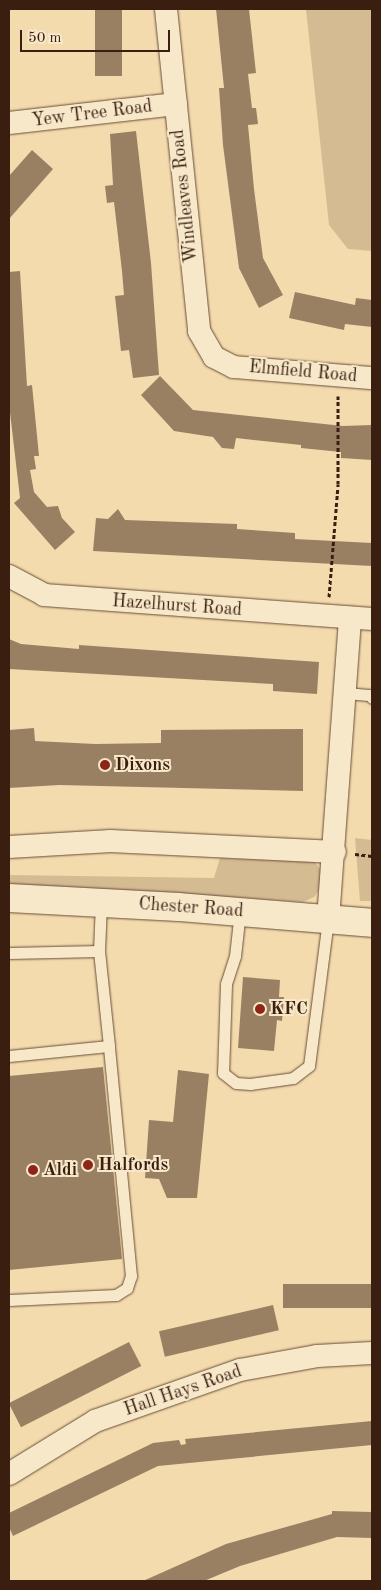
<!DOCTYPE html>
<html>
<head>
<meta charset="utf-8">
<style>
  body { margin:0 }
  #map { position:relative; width:381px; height:1590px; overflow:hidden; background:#f3dbad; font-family:"Old Standard TT",serif }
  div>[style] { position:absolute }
  .green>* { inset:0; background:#d4bb92 }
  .building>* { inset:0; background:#9a8062; transform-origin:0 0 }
  .path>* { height:3px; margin-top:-1.5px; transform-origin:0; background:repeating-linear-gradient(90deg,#3a1e10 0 4px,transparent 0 6.5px) }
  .roads { filter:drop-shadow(0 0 1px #684d37) drop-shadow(0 0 1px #684d37) }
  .lane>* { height:11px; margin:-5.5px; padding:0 5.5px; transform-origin:5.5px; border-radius:5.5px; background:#f7e8ca }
  .street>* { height:22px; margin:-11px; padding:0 11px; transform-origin:11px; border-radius:11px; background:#f7e8ca }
  .secondary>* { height:28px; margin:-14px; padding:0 14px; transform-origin:14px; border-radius:14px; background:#f7e8ca }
  .dots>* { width:14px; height:14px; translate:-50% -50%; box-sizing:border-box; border:2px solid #f7e8ca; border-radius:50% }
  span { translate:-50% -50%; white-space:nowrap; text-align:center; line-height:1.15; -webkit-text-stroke:4px #f7e8ca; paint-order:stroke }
  .street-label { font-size:18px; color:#3a1e10 }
  .poi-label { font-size:18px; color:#3a1e10; font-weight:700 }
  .left { translate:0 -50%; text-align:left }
  .frame { position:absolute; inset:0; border:10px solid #3a1e10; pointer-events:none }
  .scale { position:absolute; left:20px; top:30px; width:150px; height:22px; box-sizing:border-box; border:2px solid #3a1e10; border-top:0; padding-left:6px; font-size:15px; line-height:18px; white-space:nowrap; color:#3a1e10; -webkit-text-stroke:4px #f7e8ca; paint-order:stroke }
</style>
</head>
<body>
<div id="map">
  <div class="green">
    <i style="clip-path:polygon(306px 9px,372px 9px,372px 251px,348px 249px,329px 225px)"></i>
    <i style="clip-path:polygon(355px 838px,372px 840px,372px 901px,360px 901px)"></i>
    <i style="clip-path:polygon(220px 858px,314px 861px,321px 870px,322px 886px,314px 897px,303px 902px,9px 884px,9px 875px,214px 878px)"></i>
  </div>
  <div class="building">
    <i style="left:95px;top:9px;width:27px;height:67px"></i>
    <i style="clip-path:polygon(216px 9px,249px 9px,256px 73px,248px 74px,252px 108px,256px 108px,258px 124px,248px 125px,254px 189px,263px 258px,283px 295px,259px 308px,239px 268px,223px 145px,219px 88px,224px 88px)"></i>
    <i style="clip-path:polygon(136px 131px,151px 263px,159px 375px,133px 378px,129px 350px,121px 351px,115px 296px,124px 295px,122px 271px,114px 202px,107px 203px,105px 186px,113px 185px,110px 134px)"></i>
    <i style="clip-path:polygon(32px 150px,53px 169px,9px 219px,9px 176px)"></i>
    <i style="clip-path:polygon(20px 271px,27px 386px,32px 385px,39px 456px,34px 456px,36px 469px,30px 470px,34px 492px,47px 507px,58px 506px,62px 518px,75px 532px,55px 550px,14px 503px,20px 498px,9px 404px,9px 272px)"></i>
    <i style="clip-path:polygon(295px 292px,355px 305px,356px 298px,372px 300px,372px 327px,345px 324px,344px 330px,289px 318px)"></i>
    <i style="clip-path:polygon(160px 376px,193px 410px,343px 426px,372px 425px,372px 460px,341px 458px,341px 452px,301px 448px,301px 445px,236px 438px,234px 449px,222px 448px,213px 437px,174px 431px,141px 395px)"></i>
    <i style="clip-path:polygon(118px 509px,125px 520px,237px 524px,237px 529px,295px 533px,295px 539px,372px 543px,372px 566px,93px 551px,96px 518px,108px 519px)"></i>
    <i style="clip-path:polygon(9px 639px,21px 644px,79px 649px,79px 645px,319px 662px,317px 694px,273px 691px,273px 684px,9px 669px)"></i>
    <i style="clip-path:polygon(34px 728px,35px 741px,95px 744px,161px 743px,161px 730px,303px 729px,303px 791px,59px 785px,9px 788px,9px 730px)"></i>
    <i style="clip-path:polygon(243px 977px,280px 980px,279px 997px,284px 997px,282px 1021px,277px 1020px,274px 1051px,238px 1048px)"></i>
    <i style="clip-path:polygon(103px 1067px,122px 1259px,9px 1270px,9px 1076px)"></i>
    <i style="clip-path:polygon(178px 1070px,209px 1074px,197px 1198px,167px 1198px,159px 1179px,145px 1178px,149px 1120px,173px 1122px)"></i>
    <i style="left:372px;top:1284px;width:24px;height:89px;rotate:90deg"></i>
    <i style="left:273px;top:1305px;width:26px;height:117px;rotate:77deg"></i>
    <i style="left:129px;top:1342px;width:27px;height:135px;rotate:63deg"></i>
    <i style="clip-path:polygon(372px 1421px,372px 1445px,158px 1466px,13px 1536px,9px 1527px,9px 1513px,153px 1443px,179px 1440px,181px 1445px,186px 1444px,185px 1439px)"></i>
    <i style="clip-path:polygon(332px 1511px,372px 1512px,372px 1538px,337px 1537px,240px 1566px,204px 1581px,143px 1581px,226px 1544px,332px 1514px)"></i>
  </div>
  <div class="path">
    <i style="left:329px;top:597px;width:113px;rotate:-85.4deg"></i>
    <i style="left:338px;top:484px;width:88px;rotate:-90deg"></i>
    <i style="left:355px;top:854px;width:17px;rotate:7deg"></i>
  </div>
  <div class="roads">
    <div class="lane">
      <i style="left:346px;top:693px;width:25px;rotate:5deg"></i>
      <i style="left:371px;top:695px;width:3px;rotate:72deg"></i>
      <i style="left:240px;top:911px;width:45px;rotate:96.3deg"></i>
      <i style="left:235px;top:956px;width:29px;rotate:108deg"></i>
      <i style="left:226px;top:984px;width:89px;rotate:91.9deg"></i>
      <i style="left:223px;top:1073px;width:16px;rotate:38deg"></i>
      <i style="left:236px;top:1083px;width:14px;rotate:4deg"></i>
      <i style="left:250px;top:1084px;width:43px;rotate:-7.9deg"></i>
      <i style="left:293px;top:1078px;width:20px;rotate:-37deg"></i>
      <i style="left:309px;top:1066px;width:148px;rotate:-82.6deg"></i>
      <i style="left:9px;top:953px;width:90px;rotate:-1.3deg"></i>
      <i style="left:9px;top:1056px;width:100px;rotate:-5.7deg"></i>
      <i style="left:109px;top:1046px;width:96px;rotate:-96deg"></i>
      <i style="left:99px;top:951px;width:48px;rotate:-87.6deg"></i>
      <i style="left:9px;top:1300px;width:107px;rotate:-2.7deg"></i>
      <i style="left:116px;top:1295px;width:13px;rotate:-32deg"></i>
      <i style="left:127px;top:1288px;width:13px;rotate:-72deg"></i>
      <i style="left:131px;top:1276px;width:231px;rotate:-95.5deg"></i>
    </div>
    <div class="street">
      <i style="left:166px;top:9px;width:324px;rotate:84.1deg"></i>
      <i style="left:199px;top:331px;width:30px;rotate:60deg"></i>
      <i style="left:214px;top:357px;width:22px;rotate:27deg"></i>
      <i style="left:234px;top:367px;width:138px;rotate:4.6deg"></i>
      <i style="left:9px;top:123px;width:168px;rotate:-6.5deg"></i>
      <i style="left:9px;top:576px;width:40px;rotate:28deg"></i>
      <i style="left:44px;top:595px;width:329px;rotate:4.2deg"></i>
      <i style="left:9px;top:847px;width:102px;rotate:-3.4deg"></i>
      <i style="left:111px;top:841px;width:224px;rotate:2.8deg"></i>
      <i style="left:328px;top:919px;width:302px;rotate:-85.8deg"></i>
      <i style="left:9px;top:1474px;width:101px;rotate:-31.6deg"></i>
      <i style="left:95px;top:1421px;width:154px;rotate:-19.4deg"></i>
      <i style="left:240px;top:1370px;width:78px;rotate:-10.3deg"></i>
      <i style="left:317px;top:1356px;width:55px;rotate:-3.1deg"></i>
    </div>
    <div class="secondary">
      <i style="left:9px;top:898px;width:170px;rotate:3deg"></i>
      <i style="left:179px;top:907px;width:194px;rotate:4.7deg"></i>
    </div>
  </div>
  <div class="dots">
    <i style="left:105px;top:765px;background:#8f2418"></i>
    <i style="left:260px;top:1009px;background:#8f2418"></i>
    <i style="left:88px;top:1165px;background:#8f2418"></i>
    <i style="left:33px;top:1170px;background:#8f2418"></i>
  </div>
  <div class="street-label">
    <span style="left:92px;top:114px;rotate:-7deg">Yew Tree Road</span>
    <span style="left:185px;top:196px;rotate:-96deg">Windleaves Road</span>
    <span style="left:303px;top:372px;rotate:5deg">Elmfield Road</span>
    <span style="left:177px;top:606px;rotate:4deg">Hazelhurst Road</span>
    <span style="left:191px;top:908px;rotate:4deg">Chester Road</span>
    <span style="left:183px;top:1391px;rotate:-19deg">Hall Hays Road</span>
  </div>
  <div class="poi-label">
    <span class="left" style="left:115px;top:765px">Dixons</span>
    <span class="left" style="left:270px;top:1009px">KFC</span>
    <span class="left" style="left:98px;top:1165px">Halfords</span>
    <span class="left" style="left:43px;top:1170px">Aldi</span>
  </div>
  <div class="frame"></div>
  <div class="scale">50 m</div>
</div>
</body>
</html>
